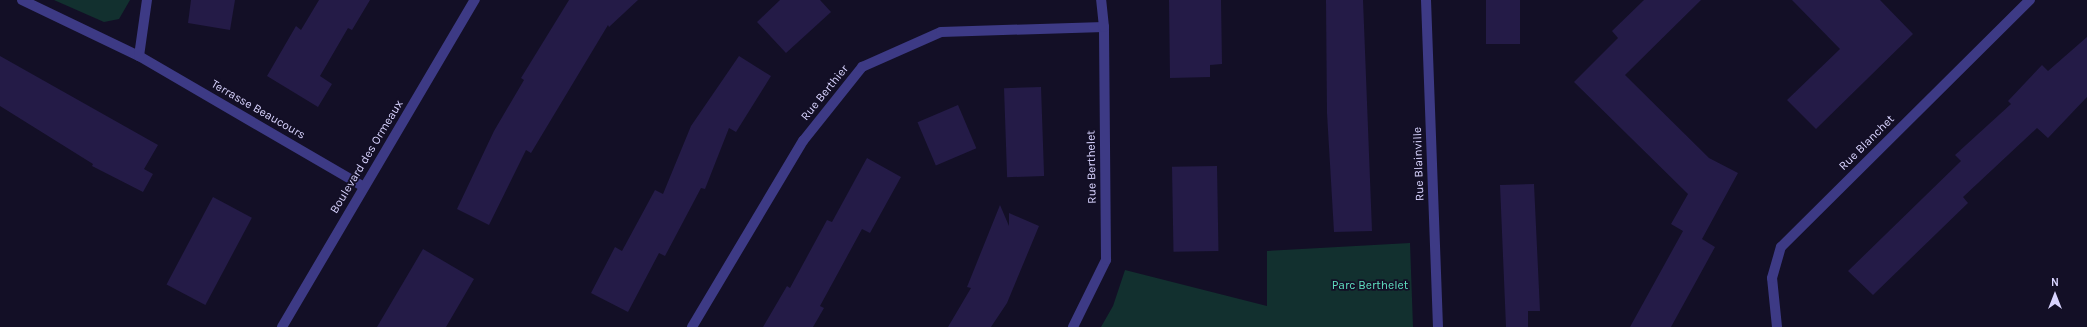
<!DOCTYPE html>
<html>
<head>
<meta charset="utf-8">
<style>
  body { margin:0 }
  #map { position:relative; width:2087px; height:327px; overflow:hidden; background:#130f26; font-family:Karla,sans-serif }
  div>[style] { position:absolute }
  .green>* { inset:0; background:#12302f }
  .building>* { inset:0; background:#241b47; transform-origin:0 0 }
  .street>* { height:10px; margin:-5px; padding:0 5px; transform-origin:5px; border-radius:5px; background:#3d3a85 }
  span { translate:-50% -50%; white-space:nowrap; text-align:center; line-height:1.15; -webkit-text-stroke:3.5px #130f26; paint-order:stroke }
  .street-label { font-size:12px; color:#d9d4ff }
  .park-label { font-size:12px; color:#5fe0c0 }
  .north { position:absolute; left:2035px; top:275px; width:40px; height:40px; -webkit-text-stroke:3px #130f26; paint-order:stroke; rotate:0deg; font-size:11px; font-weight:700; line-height:16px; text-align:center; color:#d9d4ff }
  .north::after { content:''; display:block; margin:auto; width:14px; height:18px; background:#d9d4ff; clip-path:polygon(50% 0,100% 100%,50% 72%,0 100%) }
</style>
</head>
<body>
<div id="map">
  <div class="green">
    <i style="clip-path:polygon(54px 0,130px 0,119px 19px,104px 22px)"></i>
    <i style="clip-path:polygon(1410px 243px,1413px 327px,1101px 327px,1113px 306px,1125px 270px,1267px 306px,1267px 251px)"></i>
  </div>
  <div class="building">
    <i style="clip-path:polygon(191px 0,235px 0,230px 30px,188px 23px)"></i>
    <i style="clip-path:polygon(319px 0,370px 0,352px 30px,348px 28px,320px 76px,332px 84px,318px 107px,267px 76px,296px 26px,301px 30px)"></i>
    <i style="clip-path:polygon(569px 0,638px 0,609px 27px,608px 25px,531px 153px,526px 150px,489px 225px,457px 209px,494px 131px,524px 80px,521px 78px)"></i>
    <i style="clip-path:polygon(780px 0,820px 0,831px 12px,786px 53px,757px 22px)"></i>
    <i style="clip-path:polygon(1169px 0,1221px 0,1222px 64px,1210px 65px,1210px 77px,1170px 78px)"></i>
    <i style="clip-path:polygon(1326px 0,1363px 0,1372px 231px,1334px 232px,1327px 113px)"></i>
    <i style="left:1486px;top:0;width:34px;height:44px"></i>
    <i style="clip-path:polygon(1644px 0,1701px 0,1625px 75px,1709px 158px,1738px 173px,1702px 239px,1715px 247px,1671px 327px,1630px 327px,1683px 231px,1671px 224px,1688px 194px,1574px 82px,1618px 38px,1612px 31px)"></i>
    <i style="clip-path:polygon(1792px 0,1880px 0,1913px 34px,1816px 129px,1787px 100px,1840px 49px)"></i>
    <i style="clip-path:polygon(2087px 37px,2087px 97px,2048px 138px,2037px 128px,1963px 197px,1968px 203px,1873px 295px,1848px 271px,1961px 161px,1955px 155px,2011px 104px,2008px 101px,2042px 65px,2048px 71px)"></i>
    <i style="clip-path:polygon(0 56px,158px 145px,144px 169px,153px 174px,143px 192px,92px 166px,93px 164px,0 106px)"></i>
    <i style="clip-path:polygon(739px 56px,771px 76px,736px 132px,729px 128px,705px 189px,701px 188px,665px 256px,659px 253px,628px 312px,591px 293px,615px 247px,622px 251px,655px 190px,663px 194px,691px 126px)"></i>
    <i style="left:1041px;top:87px;width:89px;height:37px;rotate:88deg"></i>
    <i style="left:958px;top:105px;width:47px;height:44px;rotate:67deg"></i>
    <i style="clip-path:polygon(867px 158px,901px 177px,870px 233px,862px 229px,820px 306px,824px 308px,813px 327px,763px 327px,787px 286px,790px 288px,827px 220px,832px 222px)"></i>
    <i style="left:1217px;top:166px;width:85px;height:45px;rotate:89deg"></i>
    <i style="clip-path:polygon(1534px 184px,1540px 311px,1528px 311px,1528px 327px,1506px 327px,1500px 185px)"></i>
    <i style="left:213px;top:197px;width:44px;height:99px;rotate:28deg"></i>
    <i style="clip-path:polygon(1000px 205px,1009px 226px,1009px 213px,1039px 226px,1007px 303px,991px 327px,948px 327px,971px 288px,967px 287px)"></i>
    <i style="clip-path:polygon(423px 249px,474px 279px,446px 327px,377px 327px)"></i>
  </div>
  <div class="street">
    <i style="left:22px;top:0;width:130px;rotate:25.6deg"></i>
    <i style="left:139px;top:56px;width:260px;rotate:30.2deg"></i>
    <i style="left:1426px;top:0;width:327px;rotate:87.9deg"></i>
    <i style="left:139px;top:56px;width:57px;rotate:-81.9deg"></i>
    <i style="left:282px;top:327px;width:380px;rotate:-59.5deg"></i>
    <i style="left:692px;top:327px;width:217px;rotate:-59.2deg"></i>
    <i style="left:803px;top:141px;width:95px;rotate:-51.4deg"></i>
    <i style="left:862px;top:67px;width:86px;rotate:-23.9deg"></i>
    <i style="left:941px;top:32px;width:163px;rotate:-1.8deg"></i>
    <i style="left:1073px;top:327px;width:75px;rotate:-63.8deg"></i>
    <i style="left:1106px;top:260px;width:233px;rotate:-90.5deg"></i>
    <i style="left:1104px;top:27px;width:27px;rotate:-96deg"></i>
    <i style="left:1777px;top:327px;width:49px;rotate:-95.8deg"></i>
    <i style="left:1772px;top:278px;width:32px;rotate:-74deg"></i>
    <i style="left:1781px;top:247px;width:351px;rotate:-44.8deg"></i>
  </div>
  <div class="street-label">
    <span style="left:825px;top:93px;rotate:-51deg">Rue Berthier</span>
    <span style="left:258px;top:110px;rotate:30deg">Terrasse Beaucours</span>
    <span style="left:1867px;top:143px;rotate:-45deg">Rue Blanchet</span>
    <span style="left:367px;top:157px;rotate:-59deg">Boulevard des Ormeaux</span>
    <span style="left:1419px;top:164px;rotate:-92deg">Rue Blainville</span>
    <span style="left:1092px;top:167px;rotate:-91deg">Rue Berthelet</span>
  </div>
  <div class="park-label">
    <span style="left:1370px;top:286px">Parc Berthelet</span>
  </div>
  <div class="north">N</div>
</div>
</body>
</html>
